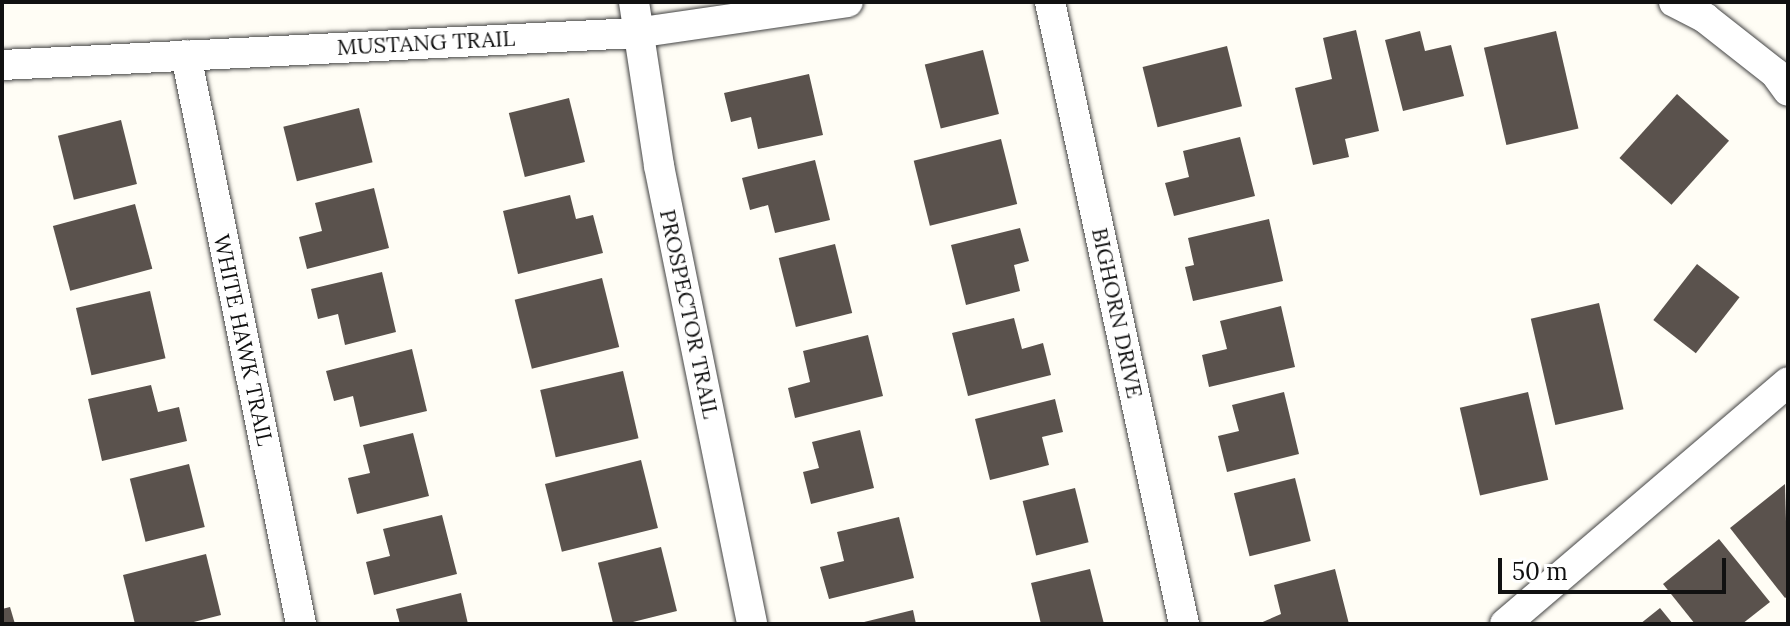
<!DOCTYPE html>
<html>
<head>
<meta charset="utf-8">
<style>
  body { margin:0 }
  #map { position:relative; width:1790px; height:626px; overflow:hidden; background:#fffdf5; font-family:Lora,serif }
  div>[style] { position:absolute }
  .building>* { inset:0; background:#5a524d; transform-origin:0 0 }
  .roads { filter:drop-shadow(0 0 2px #444) drop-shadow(0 0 2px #444) }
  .street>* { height:30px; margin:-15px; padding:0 15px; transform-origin:15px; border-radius:15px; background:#fff }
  span { translate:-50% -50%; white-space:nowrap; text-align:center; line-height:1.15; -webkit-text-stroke:8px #fff; paint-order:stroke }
  .street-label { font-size:22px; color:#111 }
  .frame { position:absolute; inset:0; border:4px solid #111; pointer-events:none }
  .scale { position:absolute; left:1498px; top:558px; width:228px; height:36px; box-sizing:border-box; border:4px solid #111; border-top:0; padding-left:10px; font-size:24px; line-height:28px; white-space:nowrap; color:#111; -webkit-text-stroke:6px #fff; paint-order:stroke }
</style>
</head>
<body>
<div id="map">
  <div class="building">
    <i style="clip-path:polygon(1356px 30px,1379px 131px,1345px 139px,1349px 157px,1313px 165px,1295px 88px,1332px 79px,1323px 38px)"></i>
    <i style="clip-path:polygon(1420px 31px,1425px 51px,1451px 45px,1464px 96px,1403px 111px,1385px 40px)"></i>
    <i style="left:1556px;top:31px;width:100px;height:74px;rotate:77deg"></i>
    <i style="left:1227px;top:46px;width:62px;height:87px;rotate:76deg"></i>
    <i style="left:983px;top:50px;width:66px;height:60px;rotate:76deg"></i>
    <i style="clip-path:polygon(809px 74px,823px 135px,758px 149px,751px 117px,731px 122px,724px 93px)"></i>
    <i style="left:1677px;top:94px;width:70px;height:86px;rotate:42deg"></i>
    <i style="left:569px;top:98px;width:66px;height:62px;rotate:76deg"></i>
    <i style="left:359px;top:108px;width:56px;height:78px;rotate:76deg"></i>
    <i style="left:121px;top:120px;width:66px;height:65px;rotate:76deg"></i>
    <i style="clip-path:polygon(1240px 137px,1255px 196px,1174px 216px,1165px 183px,1189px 177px,1183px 151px)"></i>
    <i style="left:1001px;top:139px;width:67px;height:90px;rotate:76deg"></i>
    <i style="clip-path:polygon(815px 160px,830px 220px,775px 233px,768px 205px,750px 210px,742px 178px)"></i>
    <i style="clip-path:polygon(374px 188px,389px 248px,307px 269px,299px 237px,322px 231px,315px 203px)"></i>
    <i style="clip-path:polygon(570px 195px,576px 219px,593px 215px,603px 253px,518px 274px,503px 211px)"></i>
    <i style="left:135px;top:204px;width:67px;height:85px;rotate:75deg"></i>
    <i style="clip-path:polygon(1269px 219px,1283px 281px,1193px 301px,1185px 267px,1194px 265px,1188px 238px)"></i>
    <i style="clip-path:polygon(1020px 228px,1029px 261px,1014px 265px,1020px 291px,966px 305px,951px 245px)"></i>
    <i style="left:835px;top:244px;width:71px;height:58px;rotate:76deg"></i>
    <i style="left:1697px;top:264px;width:54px;height:71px;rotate:38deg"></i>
    <i style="clip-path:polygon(382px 272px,396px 332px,345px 345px,338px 314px,318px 319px,311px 289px)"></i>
    <i style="left:602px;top:278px;width:71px;height:90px;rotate:76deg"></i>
    <i style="left:150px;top:291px;width:69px;height:76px;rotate:77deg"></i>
    <i style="left:1599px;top:303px;width:109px;height:70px;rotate:77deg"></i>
    <i style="clip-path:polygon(1281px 306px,1295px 367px,1209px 387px,1202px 355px,1227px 349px,1220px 321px)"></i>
    <i style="clip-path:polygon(1014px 318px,1022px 349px,1043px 343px,1051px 375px,968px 396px,952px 333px)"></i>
    <i style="clip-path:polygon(868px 335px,883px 396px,795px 418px,788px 388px,810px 382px,803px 351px)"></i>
    <i style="clip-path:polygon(412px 349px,427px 411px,360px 427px,353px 396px,334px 401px,326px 371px)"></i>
    <i style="left:623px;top:371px;width:69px;height:85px;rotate:77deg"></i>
    <i style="clip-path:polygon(151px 385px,158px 412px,179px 407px,187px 441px,102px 461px,88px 399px)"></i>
    <i style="clip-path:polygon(1284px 392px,1299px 454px,1227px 472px,1218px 436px,1239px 431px,1232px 405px)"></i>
    <i style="left:1528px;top:392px;width:90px;height:70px;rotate:77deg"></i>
    <i style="clip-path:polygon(1055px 399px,1063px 432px,1042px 437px,1049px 465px,990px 480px,975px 419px)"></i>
    <i style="clip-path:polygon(860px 430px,874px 488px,811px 504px,803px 472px,819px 468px,812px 442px)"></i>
    <i style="clip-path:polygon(413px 433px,429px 496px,357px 514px,348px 478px,370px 473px,363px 445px)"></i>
    <i style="left:641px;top:460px;width:70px;height:99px;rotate:76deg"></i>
    <i style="left:189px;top:464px;width:65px;height:61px;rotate:76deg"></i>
    <i style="left:1295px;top:478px;width:65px;height:63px;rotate:76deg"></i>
    <i style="clip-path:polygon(1785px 484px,1788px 596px,1785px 598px,1730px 528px)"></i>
    <i style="left:1075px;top:488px;width:56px;height:54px;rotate:76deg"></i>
    <i style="clip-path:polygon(442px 515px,457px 574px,374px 595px,366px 562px,390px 556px,383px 529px)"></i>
    <i style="clip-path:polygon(899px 517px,914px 578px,829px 599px,820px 567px,844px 561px,837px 532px)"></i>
    <i style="clip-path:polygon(1719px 539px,1770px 602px,1742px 624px,1695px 624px,1663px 584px)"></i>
    <i style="left:661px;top:547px;width:66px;height:65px;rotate:76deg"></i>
    <i style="clip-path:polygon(206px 554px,221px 615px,186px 624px,135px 624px,123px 575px)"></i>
    <i style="clip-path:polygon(1090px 569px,1104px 624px,1041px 624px,1031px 583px)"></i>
    <i style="clip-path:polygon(1335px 569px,1349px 624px,1258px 624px,1281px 614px,1274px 585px)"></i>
    <i style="clip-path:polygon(461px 593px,468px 624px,400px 624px,396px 609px)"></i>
    <i style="clip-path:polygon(10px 607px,15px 624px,2px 624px,2px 609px)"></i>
    <i style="clip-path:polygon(1660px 608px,1673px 624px,1640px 624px)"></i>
    <i style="clip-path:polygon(913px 610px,916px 624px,860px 624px,860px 623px)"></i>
  </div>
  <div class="roads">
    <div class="street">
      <i style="left:634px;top:2px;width:166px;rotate:81.3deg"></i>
      <i style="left:659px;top:166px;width:467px;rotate:78.5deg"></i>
      <i style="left:1050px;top:2px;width:636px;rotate:77.84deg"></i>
      <i style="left:1674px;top:2px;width:35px;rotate:27deg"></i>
      <i style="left:1705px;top:18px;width:89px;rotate:38.2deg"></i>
      <i style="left:1775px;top:73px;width:22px;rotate:54deg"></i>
      <i style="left:186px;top:55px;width:581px;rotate:78.57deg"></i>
      <i style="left:2px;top:65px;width:635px;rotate:-2.89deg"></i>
      <i style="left:636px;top:33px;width:214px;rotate:-8.3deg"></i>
      <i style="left:1505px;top:624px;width:372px;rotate:-40.5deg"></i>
    </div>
  </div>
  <div class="street-label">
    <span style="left:426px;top:43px;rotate:-3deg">MUSTANG TRAIL</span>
    <span style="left:1117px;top:313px;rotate:78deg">BIGHORN DRIVE</span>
    <span style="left:689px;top:314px;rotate:78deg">PROSPECTOR TRAIL</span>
    <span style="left:243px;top:340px;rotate:78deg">WHITE HAWK TRAIL</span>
  </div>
  <div class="frame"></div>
  <div class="scale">50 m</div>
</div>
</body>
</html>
